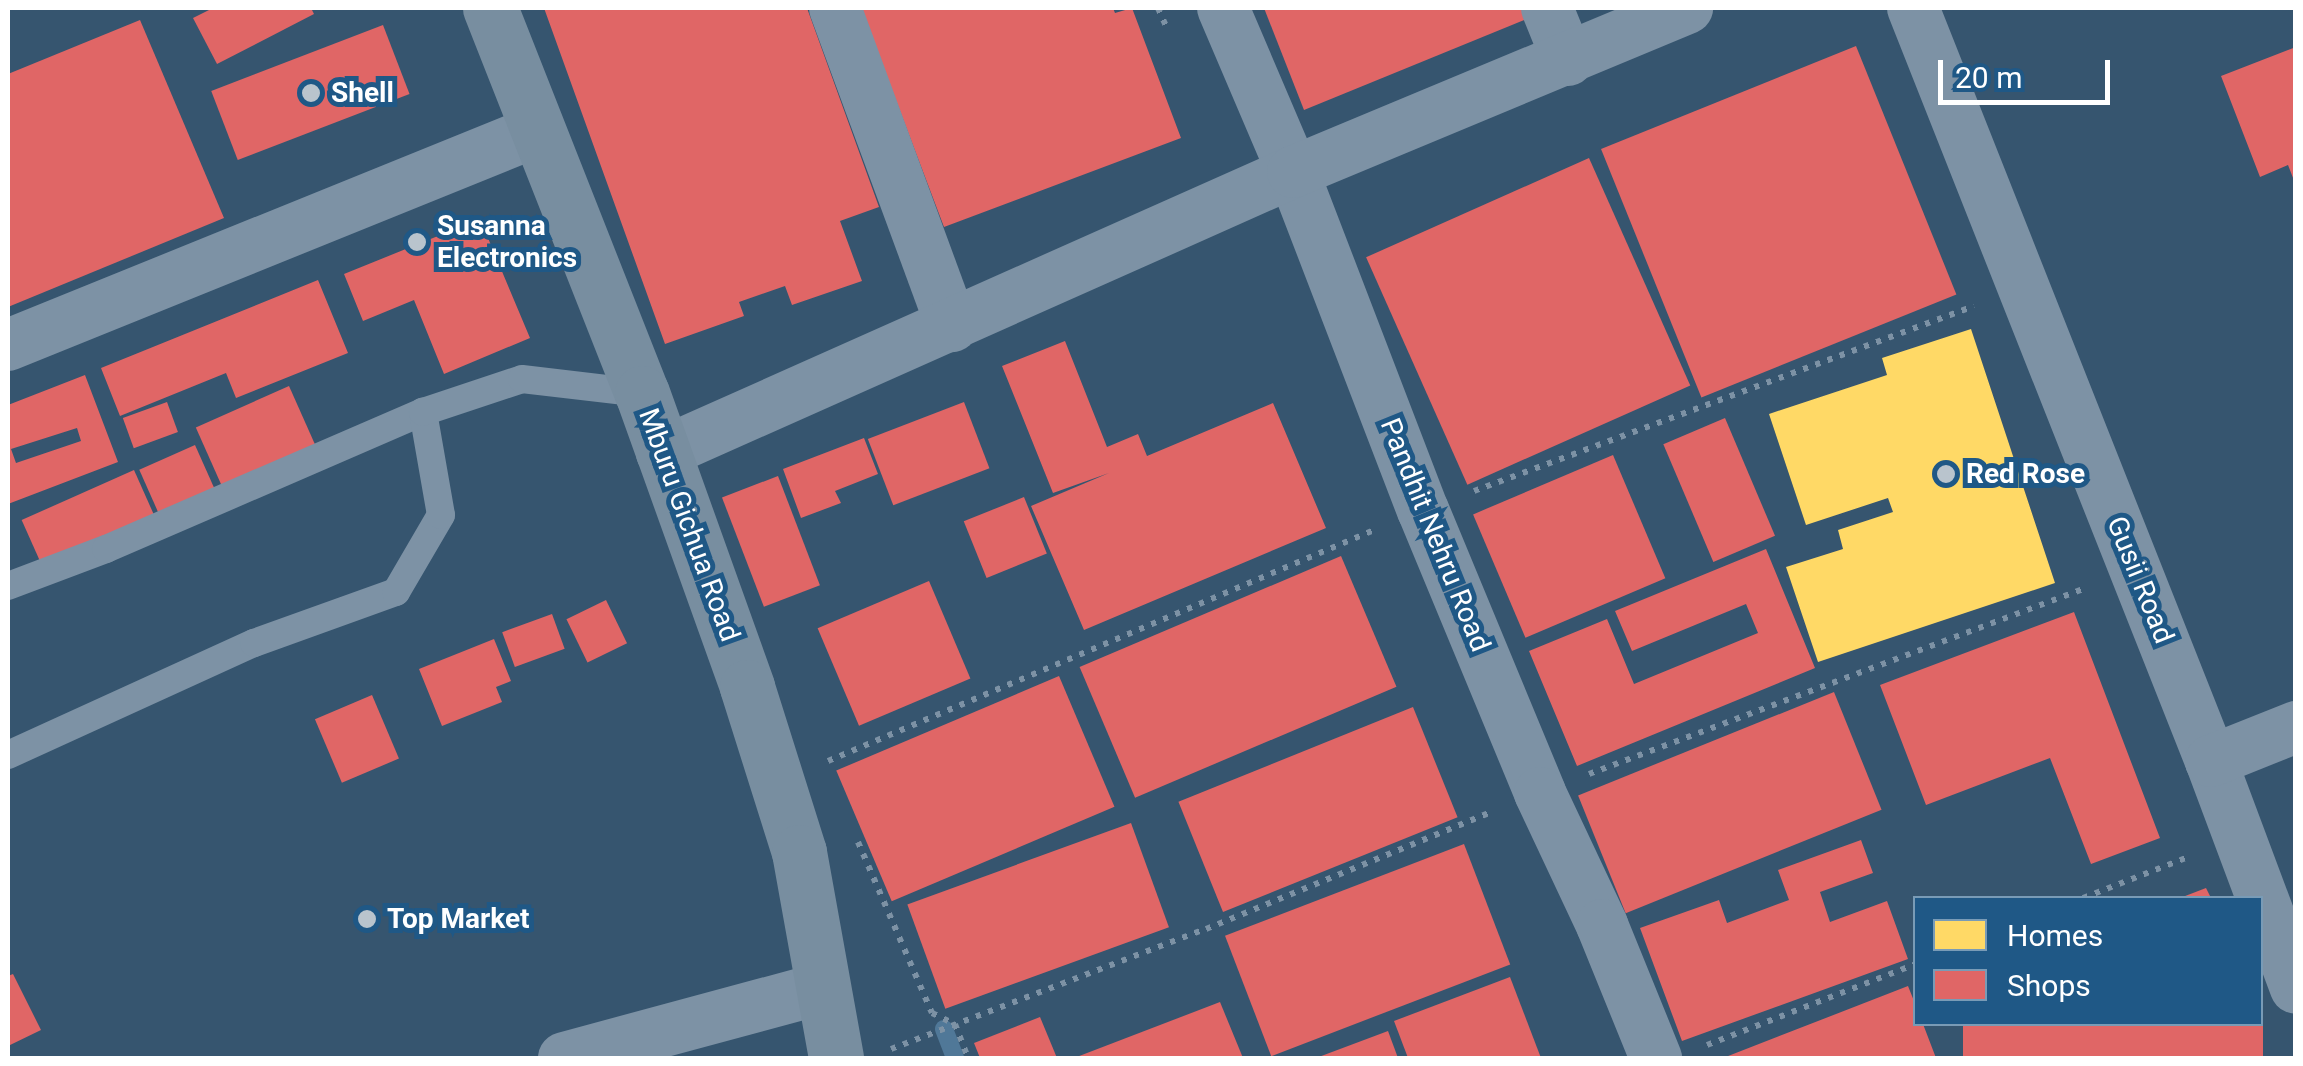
<!DOCTYPE html>
<html>
<head>
<meta charset="utf-8">
<style>
  body { margin:0 }
  #map { position:relative; width:2303px; height:1066px; overflow:hidden; background:#36556f; font-family:Roboto,sans-serif }
  div>[style] { position:absolute }
  .homes>* { inset:0; background:#ffd966 }
  .shops>* { inset:0; background:#e06666; transform-origin:0 0 }
  .stream>* { height:18px; margin:-9px; padding:0 9px; transform-origin:9px; border-radius:9px; background:#507898 }
  .path>* { height:6px; margin-top:-3px; transform-origin:0; background:repeating-linear-gradient(90deg,#7d92a5 0 5px,transparent 0 13px) }
  .lane>* { height:28px; margin:-14px; padding:0 14px; transform-origin:14px; border-radius:14px; background:#7d92a5 }
  .street>* { height:52px; margin:-26px; padding:0 26px; transform-origin:26px; border-radius:26px; background:#7d92a5 }
  .secondary>* { height:55px; margin:-27.5px; padding:0 27.5px; transform-origin:27.5px; border-radius:27.5px; background:#788ea0 }
  .dots>* { width:28px; height:28px; translate:-50% -50%; box-sizing:border-box; border:5px solid #1f5886; border-radius:50% }
  span { translate:-50% -50%; white-space:nowrap; text-align:center; line-height:1.15; -webkit-text-stroke:10px #1f5886; paint-order:stroke }
  .poi-label { font-size:28px; color:#fff; font-weight:700 }
  .left { translate:0 -50%; text-align:left }
  .street-label { font-size:28px; color:#fff }
  .frame { position:absolute; inset:0; border:10px solid #fff; pointer-events:none }
  .legend { position:absolute; left:1913px; top:896px; width:350px; height:130px; box-sizing:border-box; background:#1f5886; border:2px solid #799bb6; margin:0; padding:12px 18px; list-style:none; font-size:30px; color:#fff }
  .legend li { display:flex; align-items:center; gap:20px; height:50px }
  .legend b { width:50px; border:2px solid #799bb6 }
  .scale { position:absolute; left:1938px; top:60px; width:172px; height:45px; box-sizing:border-box; border:5px solid #fff; border-top:0; padding-left:12px; font-size:30px; line-height:35px; white-space:nowrap; color:#fff; -webkit-text-stroke:8px #1f5886; paint-order:stroke }
</style>
</head>
<body>
<div id="map">
  <div class="homes">
    <i style="clip-path:polygon(1971px 329px,2055px 583px,1818px 662px,1786px 567px,1843px 549px,1838px 530px,1893px 512px,1888px 498px,1806px 525px,1769px 414px,1887px 375px,1882px 358px)"></i>
  </div>
  <div class="shops">
    <i style="clip-path:polygon(213px 8px,311px 8px,314px 14px,217px 64px,193px 18px)"></i>
    <i style="clip-path:polygon(544px 8px,807px 8px,879px 207px,840px 221px,862px 281px,792px 305px,785px 286px,739px 302px,744px 316px,665px 344px)"></i>
    <i style="clip-path:polygon(861px 8px,1113px 8px,1115px 13px,1132px 8px,1181px 138px,944px 227px)"></i>
    <i style="clip-path:polygon(1264px 8px,1537px 8px,1539px 14px,1304px 110px)"></i>
    <i style="clip-path:polygon(140px 20px,224px 218px,8px 307px,8px 74px)"></i>
    <i style="left:383px;top:25px;width:74px;height:184px;rotate:69deg"></i>
    <i style="left:1856px;top:46px;width:268px;height:275px;rotate:68deg"></i>
    <i style="clip-path:polygon(2296px 47px,2296px 183px,2295px 183px,2288px 165px,2260px 177px,2221px 76px)"></i>
    <i style="left:1589px;top:158px;width:249px;height:244px;rotate:66deg"></i>
    <i style="clip-path:polygon(480px 219px,530px 338px,444px 374px,414px 300px,363px 321px,344px 274px)"></i>
    <i style="clip-path:polygon(318px 280px,348px 353px,236px 398px,226px 373px,120px 416px,101px 368px)"></i>
    <i style="clip-path:polygon(1065px 341px,1107px 447px,1138px 434px,1147px 456px,1273px 403px,1326px 528px,1084px 630px,1031px 506px,1109px 473px,1053px 493px,1002px 366px)"></i>
    <i style="clip-path:polygon(evenodd,85px 375px,118px 462px,8px 504px,8px 405px,85px 375px,77px 428px,81px 441px,16px 463px,11px 449px,77px 428px)"></i>
    <i style="left:289px;top:386px;width:73px;height:102px;rotate:66deg"></i>
    <i style="left:167px;top:402px;width:32px;height:47px;rotate:70deg"></i>
    <i style="left:964px;top:402px;width:71px;height:103px;rotate:69deg"></i>
    <i style="left:1725px;top:418px;width:128px;height:67px;rotate:67deg"></i>
    <i style="clip-path:polygon(864px 438px,878px 474px,835px 491px,841px 503px,801px 518px,783px 469px)"></i>
    <i style="left:195px;top:445px;width:48px;height:61px;rotate:66deg"></i>
    <i style="left:1613px;top:455px;width:134px;height:152px;rotate:67deg"></i>
    <i style="left:134px;top:470px;width:51px;height:123px;rotate:66deg"></i>
    <i style="left:778px;top:476px;width:117px;height:60px;rotate:69deg"></i>
    <i style="left:1024px;top:497px;width:61px;height:65px;rotate:68deg"></i>
    <i style="clip-path:polygon(1766px 549px,1815px 668px,1577px 766px,1529px 651px,1607px 619px,1634px 684px,1758px 633px,1746px 604px,1632px 651px,1615px 611px)"></i>
    <i style="left:1341px;top:556px;width:142px;height:284px;rotate:67deg"></i>
    <i style="left:929px;top:581px;width:106px;height:121px;rotate:67deg"></i>
    <i style="left:606px;top:600px;width:48px;height:44px;rotate:64deg"></i>
    <i style="clip-path:polygon(2074px 612px,2160px 838px,2091px 864px,2050px 758px,1926px 805px,1880px 685px)"></i>
    <i style="left:552px;top:614px;width:37px;height:53px;rotate:70deg"></i>
    <i style="clip-path:polygon(494px 639px,511px 681px,496px 687px,502px 702px,442px 726px,419px 669px)"></i>
    <i style="left:1059px;top:676px;width:142px;height:242px;rotate:67deg"></i>
    <i style="left:1834px;top:692px;width:127px;height:276px;rotate:68deg"></i>
    <i style="left:372px;top:695px;width:69px;height:62px;rotate:67deg"></i>
    <i style="left:1413px;top:707px;width:119px;height:253px;rotate:68deg"></i>
    <i style="left:1131px;top:823px;width:111px;height:238px;rotate:70deg"></i>
    <i style="clip-path:polygon(1861px 840px,1873px 873px,1820px 892px,1830px 922px,1887px 901px,1908px 959px,1682px 1041px,1640px 928px,1719px 900px,1727px 923px,1789px 900px,1778px 870px)"></i>
    <i style="left:1464px;top:844px;width:129px;height:256px;rotate:69deg"></i>
    <i style="clip-path:polygon(2206px 888px,2211px 898px,2180px 898px)"></i>
    <i style="clip-path:polygon(13px 974px,41px 1030px,8px 1046px,8px 976px)"></i>
    <i style="clip-path:polygon(1510px 977px,1541px 1058px,1408px 1058px,1394px 1021px)"></i>
    <i style="clip-path:polygon(1908px 986px,1916px 1006px,1916px 1024px,1923px 1024px,1936px 1058px,1723px 1058px)"></i>
    <i style="clip-path:polygon(1220px 1002px,1243px 1058px,1074px 1058px)"></i>
    <i style="clip-path:polygon(1040px 1017px,1057px 1058px,980px 1058px,974px 1043px)"></i>
    <i style="left:1963px;top:1024px;width:300px;height:37px"></i>
    <i style="clip-path:polygon(1388px 1031px,1398px 1058px,1316px 1058px)"></i>
  </div>
  <div class="stream">
    <i style="left:944px;top:1029px;width:31px;rotate:69deg"></i>
  </div>
  <div class="path">
    <i style="left:1158px;top:8px;width:22px;rotate:66deg"></i>
    <i style="left:1474px;top:491px;width:533px;rotate:-20.3deg"></i>
    <i style="left:828px;top:761px;width:593px;rotate:-22.93deg"></i>
    <i style="left:1589px;top:774px;width:528px;rotate:-20.53deg"></i>
    <i style="left:858px;top:842px;width:186px;rotate:66.6deg"></i>
    <i style="left:932px;top:1013px;width:25px;rotate:26deg"></i>
    <i style="left:955px;top:1024px;width:36px;rotate:69deg"></i>
    <i style="left:2083px;top:898px;width:113px;rotate:-21.3deg"></i>
    <i style="left:1707px;top:1045px;width:224px;rotate:-21.2deg"></i>
    <i style="left:891px;top:1049px;width:337px;rotate:-20.9deg"></i>
    <i style="left:1206px;top:929px;width:306px;rotate:-22.3deg"></i>
  </div>
  <div class="lane">
    <i style="left:8px;top:586px;width:105px;rotate:-20.7deg"></i>
    <i style="left:106px;top:549px;width:345px;rotate:-23.4deg"></i>
    <i style="left:8px;top:755px;width:270px;rotate:-24.5deg"></i>
    <i style="left:254px;top:643px;width:151px;rotate:-19.8deg"></i>
    <i style="left:396px;top:592px;width:89px;rotate:-59.7deg"></i>
    <i style="left:441px;top:515px;width:105px;rotate:-99.9deg"></i>
    <i style="left:423px;top:412px;width:104px;rotate:-18.4deg"></i>
    <i style="left:522px;top:379px;width:121px;rotate:6.7deg"></i>
  </div>
  <div class="street">
    <i style="left:835px;top:8px;width:339px;rotate:69.8deg"></i>
    <i style="left:1223px;top:8px;width:178px;rotate:66.9deg"></i>
    <i style="left:1293px;top:172px;width:362px;rotate:69deg"></i>
    <i style="left:1423px;top:510px;width:306px;rotate:67.5deg"></i>
    <i style="left:1540px;top:793px;width:146px;rotate:64.8deg"></i>
    <i style="left:1602px;top:925px;width:144px;rotate:67.9deg"></i>
    <i style="left:1547px;top:8px;width:56px;rotate:68deg"></i>
    <i style="left:1913px;top:8px;width:810px;rotate:68.41deg"></i>
    <i style="left:2211px;top:761px;width:242px;rotate:69.5deg"></i>
    <i style="left:8px;top:345px;width:571px;rotate:-22.03deg"></i>
    <i style="left:662px;top:453px;width:691px;rotate:-24deg"></i>
    <i style="left:1293px;top:172px;width:427px;rotate:-22.6deg"></i>
    <i style="left:2211px;top:761px;width:92px;rotate:-21.8deg"></i>
    <i style="left:564px;top:1058px;width:269px;rotate:-15.1deg"></i>
  </div>
  <div class="secondary">
    <i style="left:490px;top:8px;width:414px;rotate:68.5deg"></i>
    <i style="left:642px;top:393px;width:312px;rotate:70.3deg"></i>
    <i style="left:747px;top:687px;width:173px;rotate:72.5deg"></i>
    <i style="left:799px;top:852px;width:209px;rotate:79.8deg"></i>
  </div>
  <div class="dots">
    <i style="left:311px;top:93px;background:#b9c4cd"></i>
    <i style="left:417px;top:242px;background:#b9c4cd"></i>
    <i style="left:1946px;top:474px;background:#b9c4cd"></i>
    <i style="left:367px;top:919px;background:#b9c4cd"></i>
  </div>
  <div class="poi-label">
    <span class="left" style="left:331px;top:93px">Shell</span>
    <span class="left" style="left:437px;top:242px">Susanna<br>Electronics</span>
    <span class="left" style="left:1966px;top:474px">Red Rose</span>
    <span class="left" style="left:387px;top:919px">Top Market</span>
  </div>
  <div class="street-label">
    <span style="left:689px;top:525px;rotate:70deg">Mburu Gichua Road</span>
    <span style="left:1435px;top:535px;rotate:68deg">Pandhit Nehru Road</span>
    <span style="left:2140px;top:580px;rotate:68deg">Gusii Road</span>
  </div>
  <div class="frame"></div>
  <ul class="legend">
  <li><b style="height:28px;background:#ffd966"></b>Homes</li>
  <li><b style="height:28px;background:#e06666"></b>Shops</li>
  </ul>
  <div class="scale">20 m</div>
</div>
</body>
</html>
